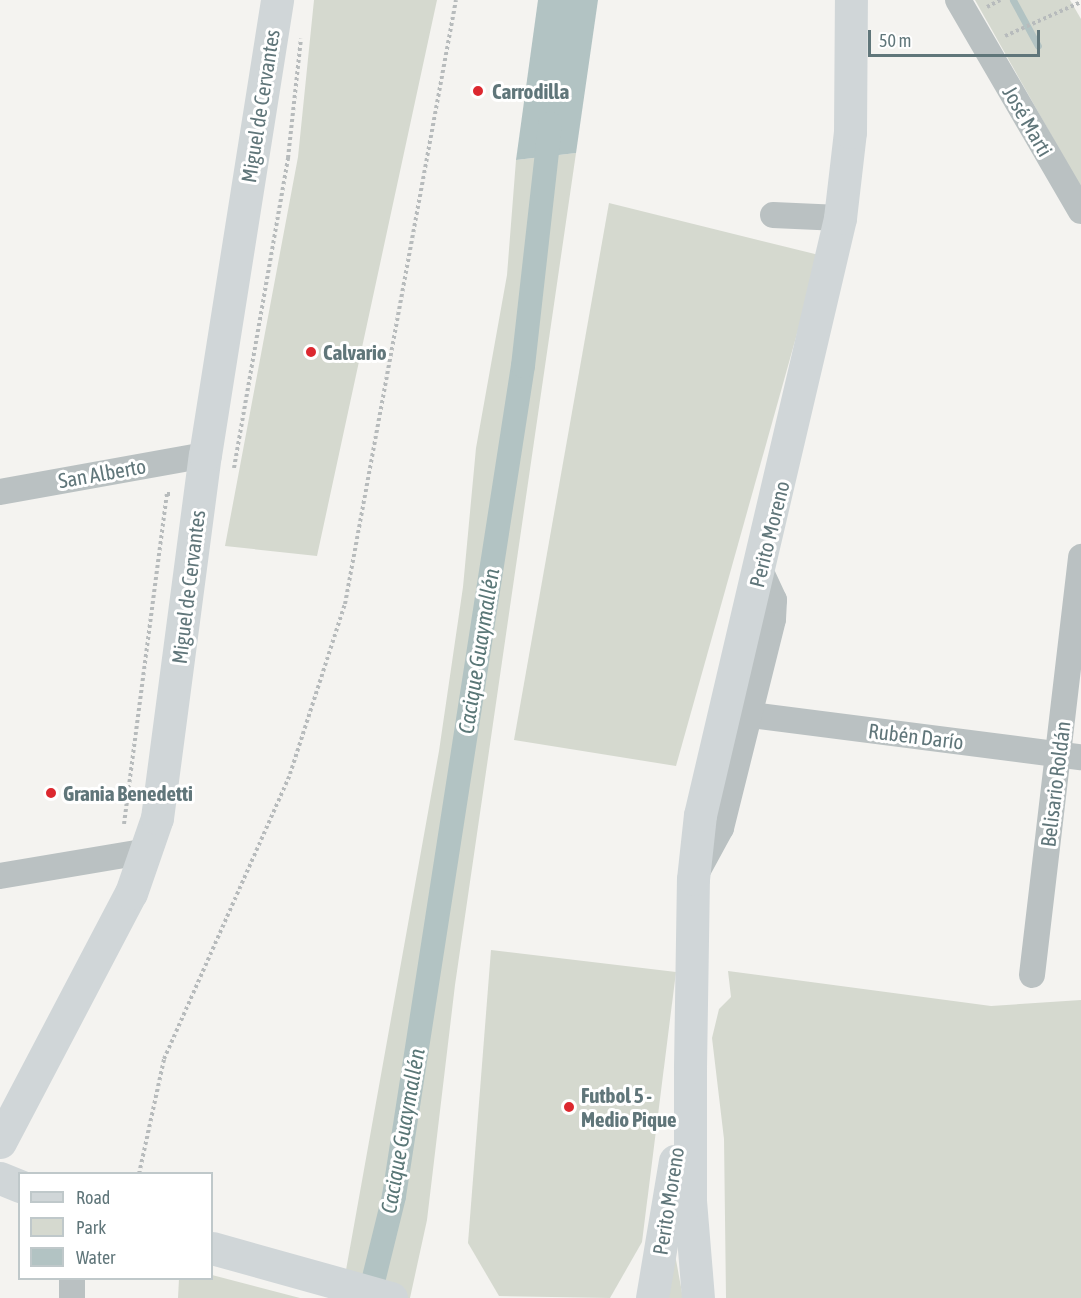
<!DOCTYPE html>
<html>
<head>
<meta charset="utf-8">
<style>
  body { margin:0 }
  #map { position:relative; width:1081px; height:1298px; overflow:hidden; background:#f4f3f0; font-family:"Asap Condensed",sans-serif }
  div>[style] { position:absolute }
  .green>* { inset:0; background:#d5d9cf }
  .water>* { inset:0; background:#b2c3c3 }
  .stream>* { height:7px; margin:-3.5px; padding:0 3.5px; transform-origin:3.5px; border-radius:3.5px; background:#b2c3c3 }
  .canal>* { height:24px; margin:-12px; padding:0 12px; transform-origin:12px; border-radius:12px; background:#b2c3c3 }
  .path>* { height:4px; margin-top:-2px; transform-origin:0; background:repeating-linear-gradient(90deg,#b7bbbc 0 3px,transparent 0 6px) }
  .minor>* { height:26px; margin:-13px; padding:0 13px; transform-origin:13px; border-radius:13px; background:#bac1c2 }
  .major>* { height:33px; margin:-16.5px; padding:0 16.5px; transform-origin:16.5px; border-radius:16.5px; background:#d0d6d8 }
  .dots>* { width:16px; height:16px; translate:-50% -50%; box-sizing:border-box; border:3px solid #fff; border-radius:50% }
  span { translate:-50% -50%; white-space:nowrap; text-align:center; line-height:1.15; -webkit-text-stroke:6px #fff; paint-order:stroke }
  .poi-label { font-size:21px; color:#60767a; font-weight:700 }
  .left { translate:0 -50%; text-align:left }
  .street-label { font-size:21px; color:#60767a }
  .water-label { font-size:22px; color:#5a7777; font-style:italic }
  .legend { position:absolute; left:18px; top:1172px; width:195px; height:108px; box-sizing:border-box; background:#fff; border:2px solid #bfc8ca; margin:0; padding:8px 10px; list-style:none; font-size:18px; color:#60767a }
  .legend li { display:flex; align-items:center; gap:12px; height:30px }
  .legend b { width:30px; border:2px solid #bfc8ca }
  .scale { position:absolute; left:868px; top:30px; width:172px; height:27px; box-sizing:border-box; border:3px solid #60767a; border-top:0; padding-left:8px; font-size:18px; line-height:21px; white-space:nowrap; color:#60767a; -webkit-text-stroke:4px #fff; paint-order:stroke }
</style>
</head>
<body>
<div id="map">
  <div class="green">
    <i style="clip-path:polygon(314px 0,437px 0,317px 556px,225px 546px,298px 157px)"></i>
    <i style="clip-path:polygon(975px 0,1070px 0,1081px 19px,1081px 188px)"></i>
    <i style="clip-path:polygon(576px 153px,455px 985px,427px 1220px,410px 1298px,341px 1298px,439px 751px,463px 587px,476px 448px,507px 275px,516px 160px)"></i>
    <i style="clip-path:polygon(609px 203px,819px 255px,676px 766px,514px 740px)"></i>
    <i style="clip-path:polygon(491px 950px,676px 972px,642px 1242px,610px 1298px,499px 1296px,468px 1243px)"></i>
    <i style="clip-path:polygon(728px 971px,991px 1006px,1081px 1000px,1081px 1298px,726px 1298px,724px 1139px,712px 1038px,719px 1009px,731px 997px)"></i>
    <i style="clip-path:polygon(674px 1249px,683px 1298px,660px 1298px)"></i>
    <i style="clip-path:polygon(212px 1275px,300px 1298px,178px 1298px,179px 1279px)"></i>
  </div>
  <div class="water">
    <i style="clip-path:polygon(538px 0,598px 0,576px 153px,516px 160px)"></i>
  </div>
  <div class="stream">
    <i style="left:1013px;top:0;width:52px;rotate:61.5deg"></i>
  </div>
  <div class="canal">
    <i style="left:369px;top:1298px;width:105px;rotate:-76.2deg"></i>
    <i style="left:394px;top:1196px;width:840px;rotate:-81.17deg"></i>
    <i style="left:523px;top:366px;width:244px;rotate:-83.6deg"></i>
  </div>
  <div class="path">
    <i style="left:987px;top:7px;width:15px;rotate:-28deg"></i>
    <i style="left:1005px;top:36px;width:83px;rotate:-24.1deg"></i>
    <i style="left:234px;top:468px;width:315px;rotate:-80.1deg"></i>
    <i style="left:288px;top:158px;width:120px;rotate:-83.8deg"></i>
    <i style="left:124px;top:824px;width:333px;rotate:-82.6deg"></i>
    <i style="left:167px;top:494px;width:5px"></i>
    <i style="left:139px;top:1174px;width:118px;rotate:-77.7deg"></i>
    <i style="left:164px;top:1059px;width:312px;rotate:-66.1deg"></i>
    <i style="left:290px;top:774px;width:179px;rotate:-72.1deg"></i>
    <i style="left:345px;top:604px;width:614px;rotate:-79.59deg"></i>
  </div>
  <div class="minor">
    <i style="left:958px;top:0;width:244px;rotate:59.8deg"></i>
    <i style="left:773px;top:215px;width:67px;rotate:2.6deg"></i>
    <i style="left:0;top:492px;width:208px;rotate:-10.2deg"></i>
    <i style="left:751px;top:715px;width:333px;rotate:7.3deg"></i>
    <i style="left:697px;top:872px;width:50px;rotate:-61.4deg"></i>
    <i style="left:721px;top:828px;width:215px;rotate:-76deg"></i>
    <i style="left:773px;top:619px;width:19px;rotate:-87deg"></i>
    <i style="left:774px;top:600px;width:33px;rotate:-115deg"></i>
    <i style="left:0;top:876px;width:150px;rotate:-9.6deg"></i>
    <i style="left:1032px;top:975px;width:421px;rotate:-83.3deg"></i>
    <i style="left:72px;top:1278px;width:20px;rotate:90deg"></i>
  </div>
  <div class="major">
    <i style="left:0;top:1142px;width:281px;rotate:-62.3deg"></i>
    <i style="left:131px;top:893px;width:79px;rotate:-70.9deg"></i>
    <i style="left:157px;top:818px;width:366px;rotate:-82.5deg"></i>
    <i style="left:205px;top:455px;width:461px;rotate:-81deg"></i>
    <i style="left:0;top:1178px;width:22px;rotate:22deg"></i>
    <i style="left:212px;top:1248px;width:186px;rotate:15.6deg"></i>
    <i style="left:652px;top:1298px;width:139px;rotate:-80.5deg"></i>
    <i style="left:698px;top:1298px;width:97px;rotate:-94.7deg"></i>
    <i style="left:690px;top:1201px;width:134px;rotate:-90deg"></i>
    <i style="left:690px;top:1067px;width:188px;rotate:-89.1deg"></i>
    <i style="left:693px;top:879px;width:64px;rotate:-83.8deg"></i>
    <i style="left:700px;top:815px;width:613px;rotate:-76.8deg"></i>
    <i style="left:840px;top:218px;width:87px;rotate:-83.4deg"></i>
    <i style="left:850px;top:132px;width:132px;rotate:-89.6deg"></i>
  </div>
  <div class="dots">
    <i style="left:478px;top:91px;background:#dc282f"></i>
    <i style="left:311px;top:352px;background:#dc282f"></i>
    <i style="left:51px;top:793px;background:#dc282f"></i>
    <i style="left:569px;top:1107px;background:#dc282f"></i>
  </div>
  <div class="poi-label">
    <span class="left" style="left:492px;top:91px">Carrodilla</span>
    <span class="left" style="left:323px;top:352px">Calvario</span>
    <span class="left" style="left:63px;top:793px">Grania Benedetti</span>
    <span class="left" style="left:581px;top:1107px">Futbol 5 -<br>Medio Pique</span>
  </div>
  <div class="street-label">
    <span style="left:260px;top:106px;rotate:-81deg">Miguel de Cervantes</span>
    <span style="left:1028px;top:121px;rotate:60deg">José Marti</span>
    <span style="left:102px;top:473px;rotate:-10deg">San Alberto</span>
    <span style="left:769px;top:534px;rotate:-76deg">Perito Moreno</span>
    <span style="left:188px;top:587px;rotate:-83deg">Miguel de Cervantes</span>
    <span style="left:916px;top:736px;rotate:7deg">Rubén Darío</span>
    <span style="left:1055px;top:784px;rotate:-83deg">Belisario Roldán</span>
    <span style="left:668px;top:1201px;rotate:-81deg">Perito Moreno</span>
  </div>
  <div class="water-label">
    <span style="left:479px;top:651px;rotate:-81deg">Cacique Guaymallén</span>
    <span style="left:403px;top:1131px;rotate:-80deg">Cacique Guaymallén</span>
  </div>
  <ul class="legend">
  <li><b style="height:8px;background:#d0d6d8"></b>Road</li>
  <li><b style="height:16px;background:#d5d9cf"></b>Park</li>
  <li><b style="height:16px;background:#b2c3c3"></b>Water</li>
  </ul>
  <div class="scale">50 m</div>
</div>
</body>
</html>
